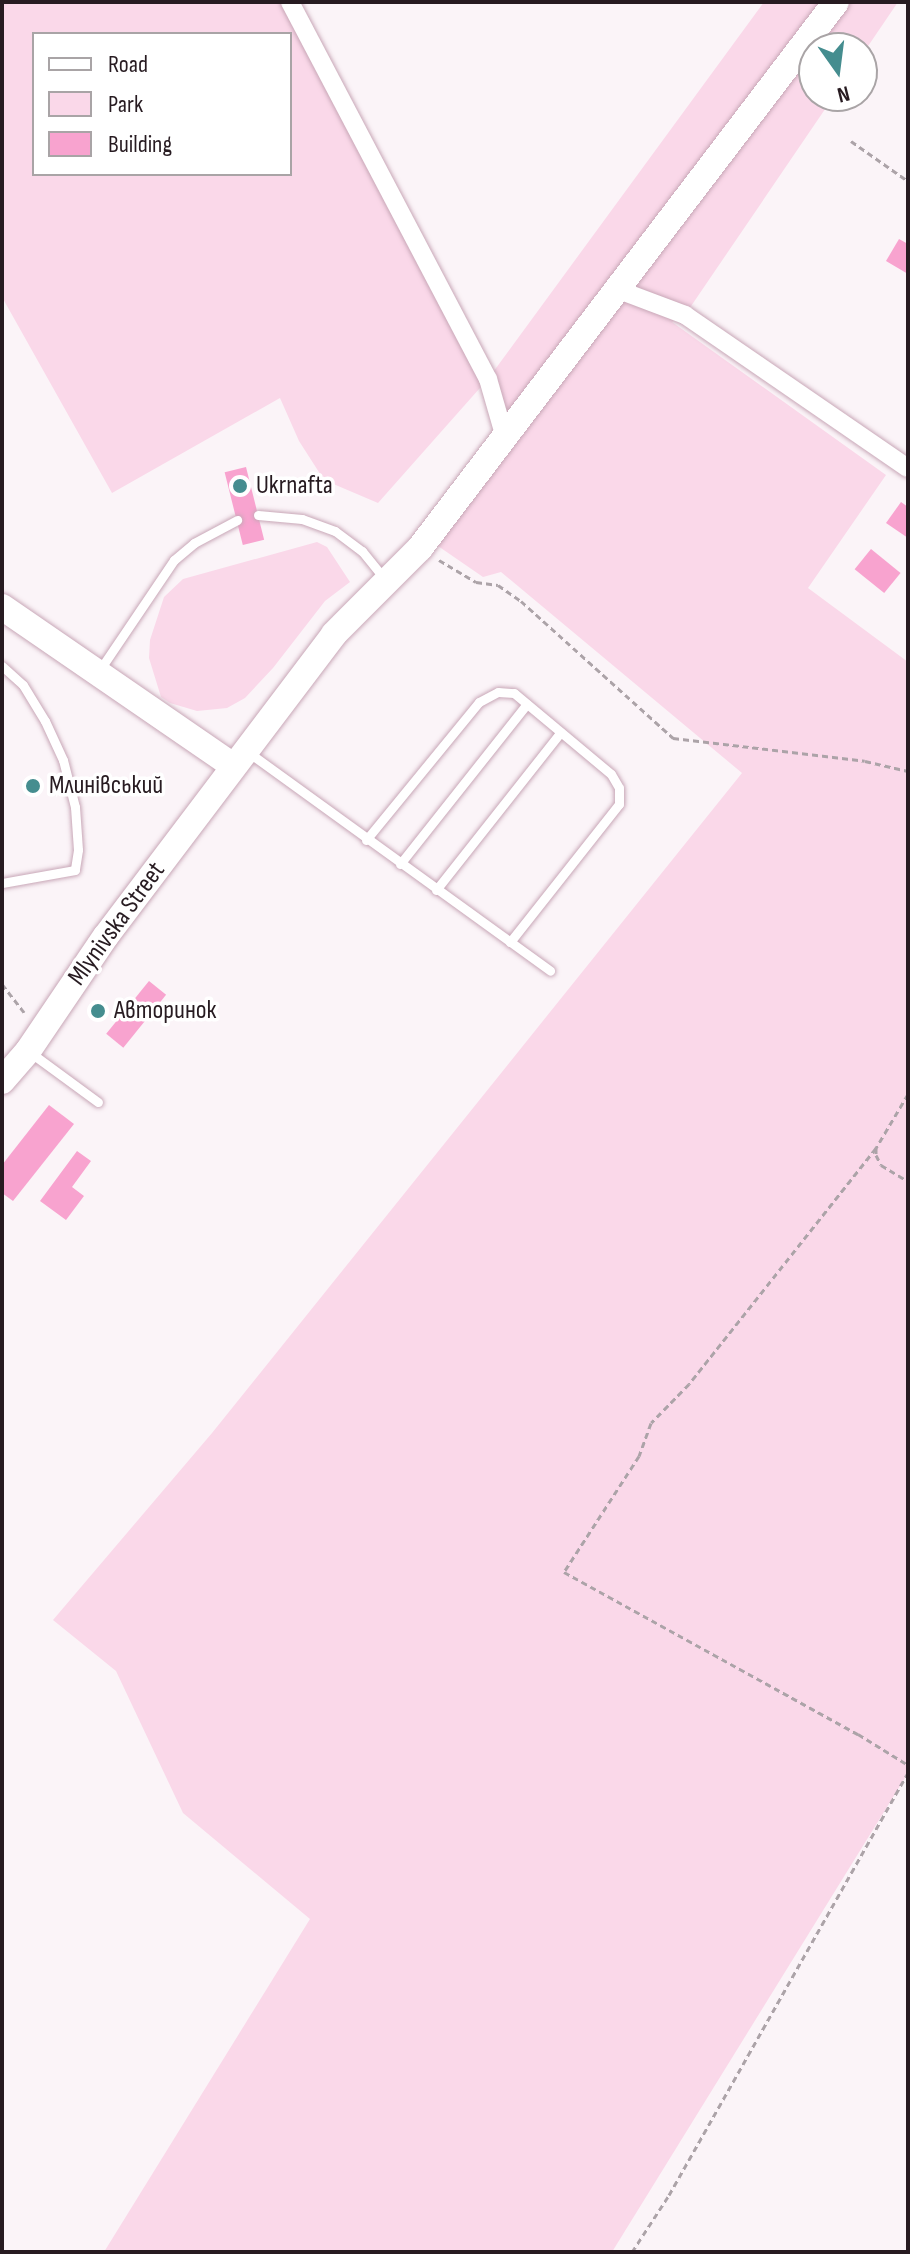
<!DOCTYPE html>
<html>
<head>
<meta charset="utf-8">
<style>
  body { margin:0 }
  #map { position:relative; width:910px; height:2254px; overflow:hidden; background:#fbf4f8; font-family:"Sofia Sans Condensed",sans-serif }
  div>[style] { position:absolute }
  .green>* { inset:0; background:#fad8e9 }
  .building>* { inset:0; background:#f8a3cf; transform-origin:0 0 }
  .path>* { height:3px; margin-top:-1.5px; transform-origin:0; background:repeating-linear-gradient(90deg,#aca3a8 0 6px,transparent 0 10px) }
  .roads { filter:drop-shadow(0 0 2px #c8a7b7) drop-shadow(0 0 2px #c8a7b7) }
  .lane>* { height:9px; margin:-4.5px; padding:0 4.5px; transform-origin:4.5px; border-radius:4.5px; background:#fff }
  .street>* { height:18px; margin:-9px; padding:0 9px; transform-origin:9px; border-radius:9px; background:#fff }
  .secondary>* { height:26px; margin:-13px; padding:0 13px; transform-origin:13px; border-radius:13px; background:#fff }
  .dots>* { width:22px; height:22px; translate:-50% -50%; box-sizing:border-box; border:4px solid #fff; border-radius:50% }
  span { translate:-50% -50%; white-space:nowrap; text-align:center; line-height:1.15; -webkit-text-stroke:7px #fff; paint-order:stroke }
  .poi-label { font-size:26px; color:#271b21 }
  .left { translate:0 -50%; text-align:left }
  .street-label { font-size:26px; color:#271b21 }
  .frame { position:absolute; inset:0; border:4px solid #271b21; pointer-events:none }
  .legend { position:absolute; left:32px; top:32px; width:260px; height:144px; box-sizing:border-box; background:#fff; border:2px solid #a9a4a6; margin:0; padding:10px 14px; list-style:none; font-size:24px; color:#271b21 }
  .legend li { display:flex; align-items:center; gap:16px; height:40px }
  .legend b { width:40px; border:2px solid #a9a4a6 }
  .north { position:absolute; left:798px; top:32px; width:80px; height:80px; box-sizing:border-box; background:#fff; border:2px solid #a9a4a6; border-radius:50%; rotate:166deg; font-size:22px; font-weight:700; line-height:32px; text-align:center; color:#271b21 }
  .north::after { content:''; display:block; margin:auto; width:28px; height:36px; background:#458d8f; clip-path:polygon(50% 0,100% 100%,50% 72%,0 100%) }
</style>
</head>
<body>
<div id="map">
  <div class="green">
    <i style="clip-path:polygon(evenodd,2px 2px,290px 2px,488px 379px,764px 2px,898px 2px,862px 55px,862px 48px,814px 48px,814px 96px,834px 96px,685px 315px,672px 322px,886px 475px,808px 588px,908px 662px,908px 1773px,612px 2252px,104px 2252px,310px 1919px,183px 1813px,116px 1671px,53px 1620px,212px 1433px,742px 773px,501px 572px,483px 577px,438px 546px,432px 533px,505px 438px,487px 380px,378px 503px,324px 480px,299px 441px,280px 398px,112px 493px,2px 297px,2px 2px,34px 34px,290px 34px,290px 174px,34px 174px,34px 34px)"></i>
    <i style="clip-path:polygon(317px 542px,327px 547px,350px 582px,325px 601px,273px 668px,245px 698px,227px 708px,197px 711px,170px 703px,161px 697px,149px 658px,150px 640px,164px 597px,183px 579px)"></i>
  </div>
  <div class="building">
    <i style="clip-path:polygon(899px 239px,908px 244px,908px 274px,886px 261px)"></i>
    <i style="left:246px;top:467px;width:75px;height:22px;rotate:76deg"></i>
    <i style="clip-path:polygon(901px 502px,908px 507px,908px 538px,886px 523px)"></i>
    <i style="left:871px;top:549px;width:38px;height:26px;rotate:39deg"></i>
    <i style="left:149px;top:981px;width:22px;height:68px;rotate:39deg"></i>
    <i style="clip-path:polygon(49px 1105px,74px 1124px,13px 1201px,2px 1193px,2px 1165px)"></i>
    <i style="clip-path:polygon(77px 1151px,91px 1161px,72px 1187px,84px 1196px,66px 1220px,40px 1201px)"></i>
  </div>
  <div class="path">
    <i style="left:851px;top:141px;width:70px;rotate:35.1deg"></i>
    <i style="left:439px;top:560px;width:43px;rotate:30.7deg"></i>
    <i style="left:476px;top:582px;width:22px;rotate:8deg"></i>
    <i style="left:498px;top:585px;width:28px;rotate:35deg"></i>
    <i style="left:521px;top:601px;width:205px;rotate:42deg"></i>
    <i style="left:673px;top:738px;width:193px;rotate:6.8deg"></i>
    <i style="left:865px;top:761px;width:44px;rotate:13.1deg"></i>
    <i style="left:2px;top:984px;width:36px;rotate:52deg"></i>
    <i style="left:908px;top:1094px;width:63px;rotate:120.7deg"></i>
    <i style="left:876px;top:1148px;width:7px;rotate:90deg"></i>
    <i style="left:876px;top:1155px;width:11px;rotate:63deg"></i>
    <i style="left:881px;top:1165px;width:31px;rotate:31deg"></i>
    <i style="left:876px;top:1148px;width:301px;rotate:128.4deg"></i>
    <i style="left:689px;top:1384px;width:54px;rotate:134.3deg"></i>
    <i style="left:651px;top:1423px;width:35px;rotate:110deg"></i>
    <i style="left:639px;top:1456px;width:138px;rotate:122.9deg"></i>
    <i style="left:564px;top:1572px;width:336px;rotate:28.9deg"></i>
    <i style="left:858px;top:1734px;width:59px;rotate:31.8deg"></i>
    <i style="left:632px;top:2252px;width:68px;rotate:-57deg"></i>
    <i style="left:669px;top:2195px;width:485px;rotate:-60.5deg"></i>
  </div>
  <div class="roads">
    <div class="lane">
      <i style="left:258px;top:515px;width:44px;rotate:5.2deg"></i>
      <i style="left:302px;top:519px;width:35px;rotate:20deg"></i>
      <i style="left:335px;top:531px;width:34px;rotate:37deg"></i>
      <i style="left:362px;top:551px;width:36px;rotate:51deg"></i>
      <i style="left:2px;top:666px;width:28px;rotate:42deg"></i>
      <i style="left:23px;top:685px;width:42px;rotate:58.6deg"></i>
      <i style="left:45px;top:721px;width:43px;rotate:65.2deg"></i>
      <i style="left:63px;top:760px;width:49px;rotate:75.7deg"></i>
      <i style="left:75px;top:807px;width:43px;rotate:86deg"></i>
      <i style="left:78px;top:850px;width:20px;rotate:99deg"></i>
      <i style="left:75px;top:870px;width:74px;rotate:169.9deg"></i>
      <i style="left:99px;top:671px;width:134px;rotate:-56deg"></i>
      <i style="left:174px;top:560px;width:26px;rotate:-40deg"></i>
      <i style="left:194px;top:543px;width:49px;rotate:-28.1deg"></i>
      <i style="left:248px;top:752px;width:373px;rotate:35.9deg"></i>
      <i style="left:366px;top:840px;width:178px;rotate:-50.7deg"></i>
      <i style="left:479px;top:702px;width:21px;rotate:-28deg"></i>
      <i style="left:498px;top:692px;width:16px;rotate:4deg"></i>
      <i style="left:514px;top:693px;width:126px;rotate:39.9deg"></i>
      <i style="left:611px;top:774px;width:16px;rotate:60deg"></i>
      <i style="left:619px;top:788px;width:16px;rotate:90deg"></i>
      <i style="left:619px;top:804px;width:176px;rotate:128.3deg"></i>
      <i style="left:400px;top:864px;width:204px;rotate:-51.6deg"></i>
      <i style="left:436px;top:890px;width:201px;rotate:-51.7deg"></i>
      <i style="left:31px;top:1053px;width:83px;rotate:36.2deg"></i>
    </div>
    <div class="street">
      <i style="left:290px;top:2px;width:426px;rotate:62.3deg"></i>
      <i style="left:488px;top:379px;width:61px;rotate:73.9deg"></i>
      <i style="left:619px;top:290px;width:71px;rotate:20.7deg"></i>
      <i style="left:685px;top:315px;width:270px;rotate:34.5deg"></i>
    </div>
    <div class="secondary">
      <i style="left:2px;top:607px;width:280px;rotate:34.5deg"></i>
      <i style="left:2px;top:1081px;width:40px;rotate:-49deg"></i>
      <i style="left:28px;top:1051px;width:139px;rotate:-55.9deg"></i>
      <i style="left:106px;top:936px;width:378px;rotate:-52.9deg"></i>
      <i style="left:334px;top:634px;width:122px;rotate:-45deg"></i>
      <i style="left:420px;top:548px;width:686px;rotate:-52.7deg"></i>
    </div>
  </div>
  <div class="dots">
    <i style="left:240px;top:486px;background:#458d8f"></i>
    <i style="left:33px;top:786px;background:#458d8f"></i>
    <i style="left:98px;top:1011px;background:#458d8f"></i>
  </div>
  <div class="poi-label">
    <span class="left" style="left:256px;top:486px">Ukrnafta</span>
    <span class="left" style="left:49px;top:786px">Млинівський</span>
    <span class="left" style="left:114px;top:1011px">Авторинок</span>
  </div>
  <div class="street-label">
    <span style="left:117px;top:924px;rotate:-54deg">Mlynivska Street</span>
  </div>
  <div class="frame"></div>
  <ul class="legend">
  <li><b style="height:10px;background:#fff"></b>Road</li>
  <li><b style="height:22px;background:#fad8e9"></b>Park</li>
  <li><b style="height:22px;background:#f8a3cf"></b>Building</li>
  </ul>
  <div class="north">N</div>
</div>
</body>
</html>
